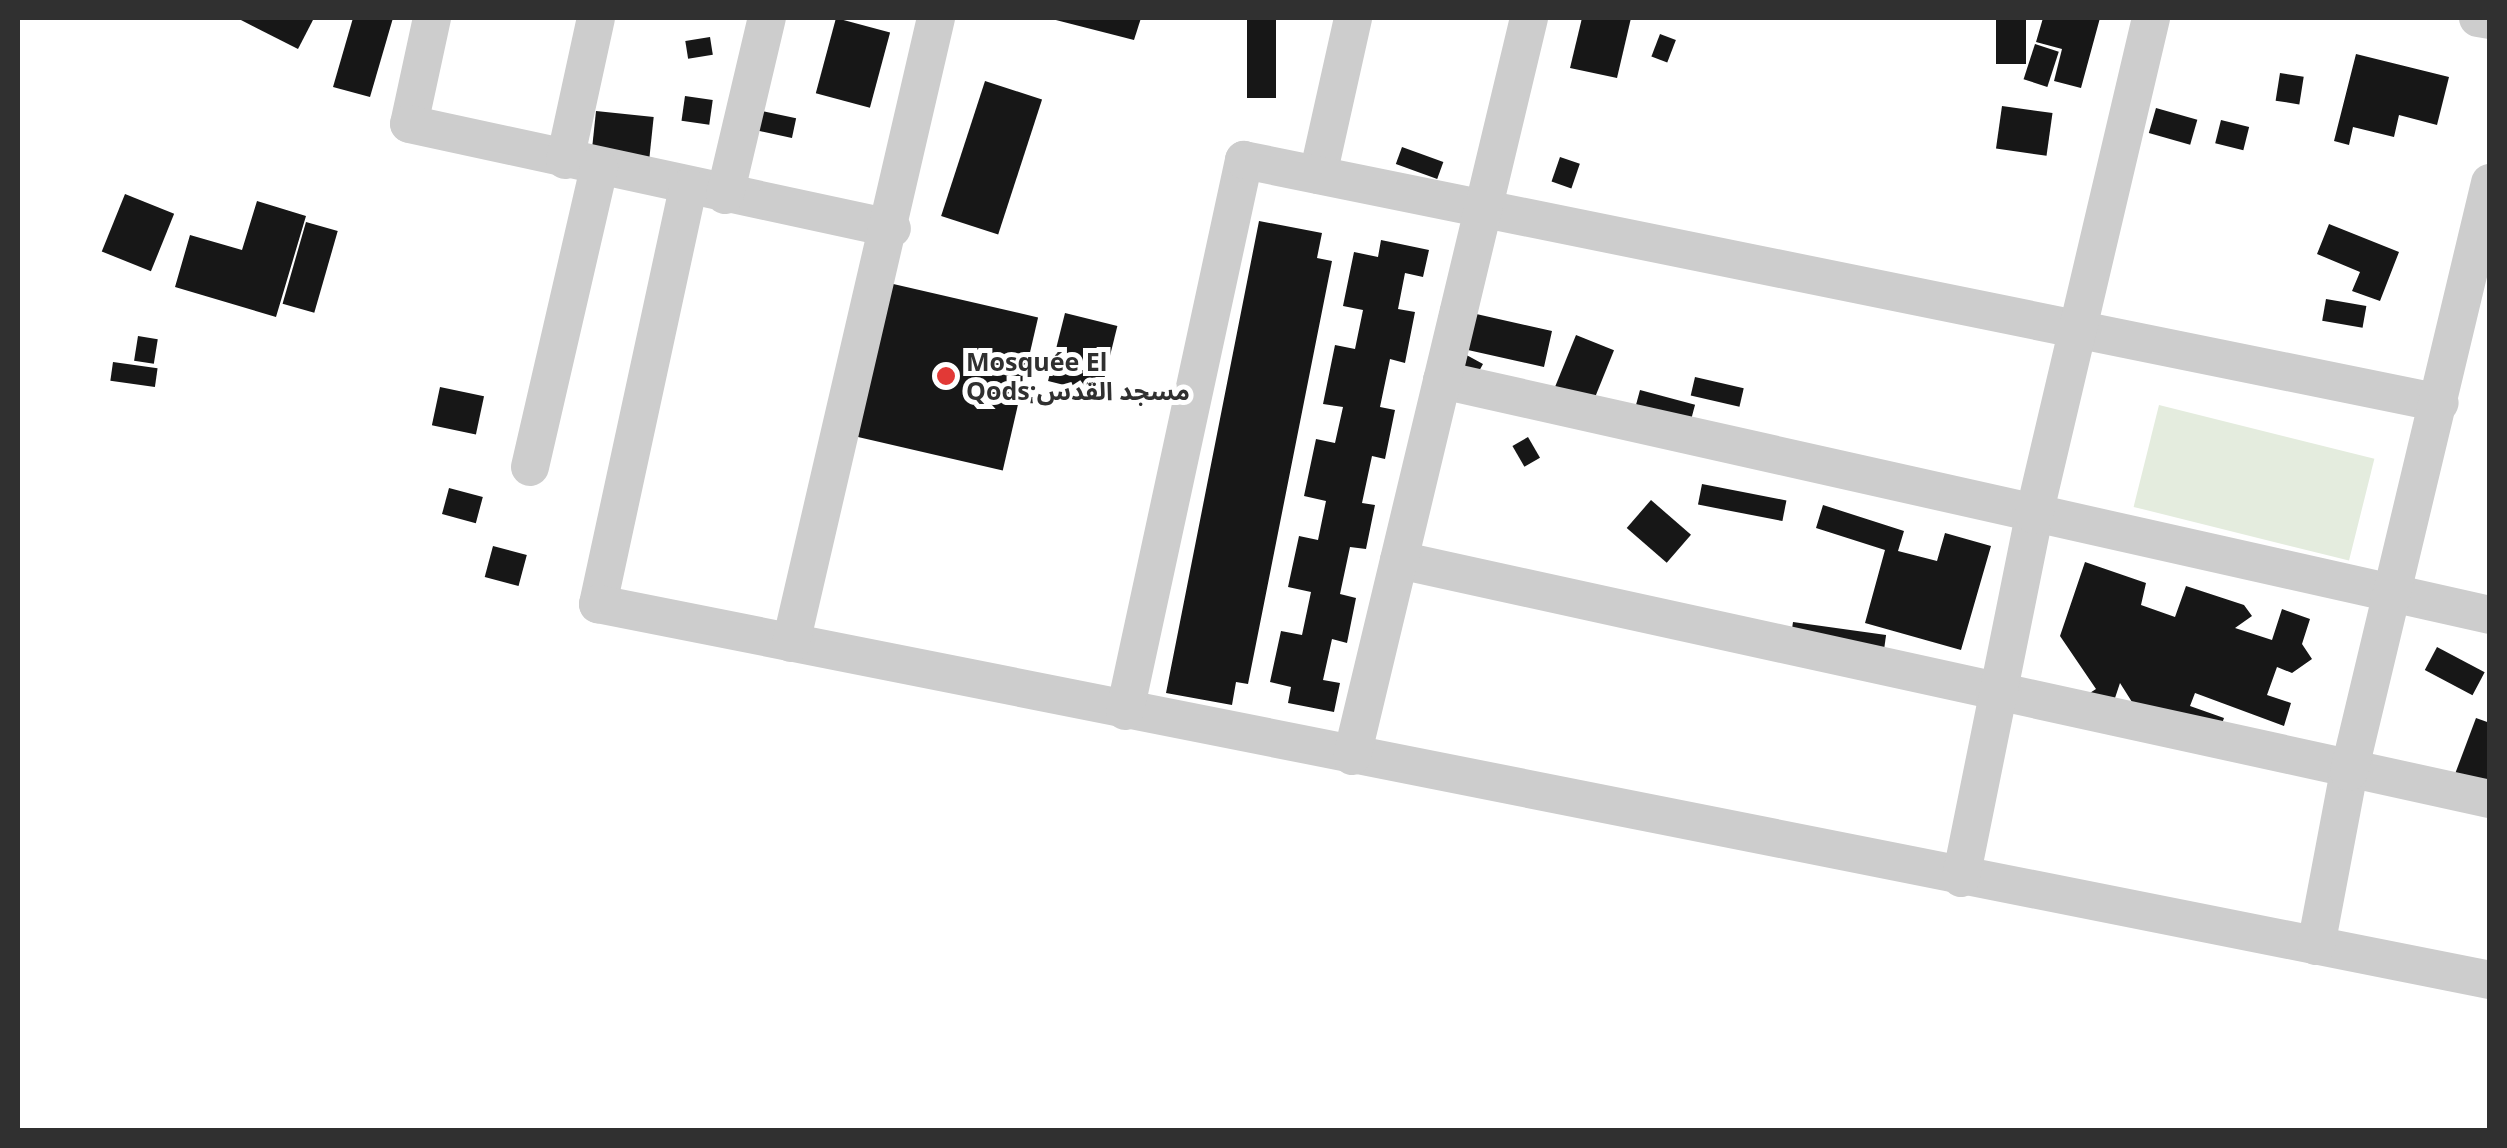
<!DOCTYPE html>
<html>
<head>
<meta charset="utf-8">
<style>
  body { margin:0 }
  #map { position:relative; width:2507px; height:1148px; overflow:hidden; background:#fff; font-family:"Open Sans","Noto Sans Arabic",sans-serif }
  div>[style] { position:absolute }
  .green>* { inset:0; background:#e4ecde; transform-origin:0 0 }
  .building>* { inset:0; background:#171717; transform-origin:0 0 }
  .minor>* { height:38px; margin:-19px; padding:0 19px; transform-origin:19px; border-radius:19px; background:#cdcdcd }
  .dots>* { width:28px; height:28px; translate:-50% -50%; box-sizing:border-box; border:5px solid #fff; border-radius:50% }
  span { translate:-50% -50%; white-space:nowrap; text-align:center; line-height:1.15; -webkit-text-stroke:10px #fff; paint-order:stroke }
  .poi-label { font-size:25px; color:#303030; font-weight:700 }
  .left { translate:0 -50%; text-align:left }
  .frame { position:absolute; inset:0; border:20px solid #303030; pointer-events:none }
</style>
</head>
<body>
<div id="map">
  <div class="green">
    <i style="left:2159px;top:405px;width:222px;height:105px;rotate:14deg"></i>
  </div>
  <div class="building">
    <i style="clip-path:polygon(237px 18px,314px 18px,298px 49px)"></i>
    <i style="clip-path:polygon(353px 18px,393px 18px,370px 97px,333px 87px)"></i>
    <i style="left:836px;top:18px;width:56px;height:78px;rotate:15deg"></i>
    <i style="clip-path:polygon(1048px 18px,1141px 18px,1134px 40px)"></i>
    <i style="left:1247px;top:18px;width:29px;height:80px"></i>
    <i style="clip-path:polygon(1582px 18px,1631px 18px,1617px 78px,1570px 68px)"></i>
    <i style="left:1996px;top:18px;width:30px;height:46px"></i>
    <i style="clip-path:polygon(2043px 18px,2100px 18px,2081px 88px,2054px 81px,2062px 49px,2036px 42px)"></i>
    <i style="left:1660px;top:34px;width:17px;height:24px;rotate:21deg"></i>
    <i style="left:710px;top:37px;width:18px;height:25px;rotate:81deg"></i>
    <i style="left:2035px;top:44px;width:25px;height:37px;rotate:18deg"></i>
    <i style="clip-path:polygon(2356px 54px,2449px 77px,2437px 125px,2399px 115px,2394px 137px,2353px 127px,2349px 145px,2334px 141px)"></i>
    <i style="left:2280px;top:73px;width:24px;height:28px;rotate:9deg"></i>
    <i style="left:985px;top:81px;width:60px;height:142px;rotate:18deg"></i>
    <i style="left:685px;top:96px;width:28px;height:25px;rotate:8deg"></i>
    <i style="left:2002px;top:106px;width:51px;height:43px;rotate:8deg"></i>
    <i style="left:2156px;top:108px;width:43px;height:26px;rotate:16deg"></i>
    <i style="left:757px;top:110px;width:40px;height:20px;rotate:12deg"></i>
    <i style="left:596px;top:111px;width:58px;height:45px;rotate:6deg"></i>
    <i style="left:2221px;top:120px;width:29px;height:24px;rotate:14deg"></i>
    <i style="left:1402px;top:147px;width:44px;height:18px;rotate:20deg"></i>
    <i style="left:1560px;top:157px;width:21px;height:26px;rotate:19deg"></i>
    <i style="left:125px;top:194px;width:53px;height:62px;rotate:22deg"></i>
    <i style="clip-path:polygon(257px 201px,306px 216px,276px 317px,175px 287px,190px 235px,242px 250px)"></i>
    <i style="clip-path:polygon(1259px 221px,1322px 233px,1317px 258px,1332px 261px,1248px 684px,1236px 682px,1232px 705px,1166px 693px)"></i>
    <i style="left:306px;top:222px;width:33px;height:85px;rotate:16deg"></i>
    <i style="clip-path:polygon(2329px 224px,2399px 252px,2380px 301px,2352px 291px,2360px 272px,2317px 254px)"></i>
    <i style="clip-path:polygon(1381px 240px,1429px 250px,1423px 277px,1405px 273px,1398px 309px,1415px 312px,1405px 363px,1390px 359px,1380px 407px,1395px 410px,1385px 459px,1372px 456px,1362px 503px,1375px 505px,1366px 549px,1350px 547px,1340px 594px,1356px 598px,1347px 643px,1332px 639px,1323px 680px,1340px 683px,1334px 712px,1288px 703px,1291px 687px,1270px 682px,1281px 631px,1302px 635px,1311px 592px,1288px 587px,1299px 536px,1318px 540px,1326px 501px,1304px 496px,1316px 439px,1335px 443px,1343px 407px,1323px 404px,1335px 345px,1355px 349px,1363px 310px,1343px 306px,1354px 252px,1378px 257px)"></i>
    <i style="left:889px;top:283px;width:153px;height:157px;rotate:13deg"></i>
    <i style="left:2326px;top:299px;width:41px;height:22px;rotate:10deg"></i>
    <i style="clip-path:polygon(1441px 306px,1552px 331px,1544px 367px,1450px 346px,1483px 364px,1472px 384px,1429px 360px)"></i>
    <i style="left:1065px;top:313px;width:54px;height:70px;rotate:14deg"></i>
    <i style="left:1576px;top:335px;width:41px;height:59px;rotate:22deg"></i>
    <i style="left:138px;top:336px;width:20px;height:25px;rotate:9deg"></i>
    <i style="left:113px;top:362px;width:45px;height:19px;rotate:8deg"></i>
    <i style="left:1695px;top:377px;width:50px;height:19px;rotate:13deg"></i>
    <i style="left:440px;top:387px;width:45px;height:39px;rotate:12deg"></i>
    <i style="left:1640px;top:390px;width:57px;height:23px;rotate:15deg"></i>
    <i style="left:1528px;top:437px;width:24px;height:18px;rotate:60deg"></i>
    <i style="left:1702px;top:484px;width:86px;height:21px;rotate:11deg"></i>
    <i style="left:449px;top:488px;width:35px;height:27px;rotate:15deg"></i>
    <i style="left:1651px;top:500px;width:53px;height:37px;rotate:41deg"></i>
    <i style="clip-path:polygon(1823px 505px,1904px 531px,1898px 551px,1937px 561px,1945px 533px,1991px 546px,1961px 650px,1865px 623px,1885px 550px,1816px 528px)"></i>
    <i style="left:493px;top:546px;width:35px;height:32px;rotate:15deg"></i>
    <i style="clip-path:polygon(2085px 562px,2146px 583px,2141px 605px,2175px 617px,2186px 586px,2244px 605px,2252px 616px,2235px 628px,2272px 640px,2282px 609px,2310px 619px,2302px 644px,2312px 659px,2292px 673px,2277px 667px,2267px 695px,2291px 703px,2284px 726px,2195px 693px,2190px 706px,2224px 718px,2214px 747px,2132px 702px,2120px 683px,2109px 716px,2073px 704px,2096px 689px,2060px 636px)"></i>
    <i style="left:1793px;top:622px;width:94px;height:22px;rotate:8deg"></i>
    <i style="left:2437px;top:647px;width:54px;height:26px;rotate:28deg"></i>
    <i style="clip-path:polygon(2476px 718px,2490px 723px,2490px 787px,2455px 774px)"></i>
  </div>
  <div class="minor">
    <i style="left:432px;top:18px;width:108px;rotate:102.2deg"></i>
    <i style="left:409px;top:124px;width:494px;rotate:12.2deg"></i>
    <i style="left:2478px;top:18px;width:12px;rotate:9deg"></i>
    <i style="left:565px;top:160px;width:145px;rotate:-77.7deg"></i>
    <i style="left:1318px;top:175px;width:161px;rotate:-77.4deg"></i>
    <i style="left:688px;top:188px;width:426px;rotate:102.2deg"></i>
    <i style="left:598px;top:604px;width:1929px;rotate:11.24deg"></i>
    <i style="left:725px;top:195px;width:182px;rotate:-76.7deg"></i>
    <i style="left:1442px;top:380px;width:1074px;rotate:12.64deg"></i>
    <i style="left:530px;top:467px;width:307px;rotate:-77deg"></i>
    <i style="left:1399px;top:560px;width:1117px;rotate:12.36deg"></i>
    <i style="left:791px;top:643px;width:642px;rotate:-76.94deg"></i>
    <i style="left:1125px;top:711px;width:564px;rotate:-77.81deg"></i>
    <i style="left:1244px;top:160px;width:1220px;rotate:11.48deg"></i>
    <i style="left:1352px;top:756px;width:759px;rotate:-76.51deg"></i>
    <i style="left:1961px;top:878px;width:370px;rotate:-78.6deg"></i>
    <i style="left:2034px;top:515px;width:511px;rotate:-76.75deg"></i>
    <i style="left:2316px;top:946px;width:177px;rotate:-79.3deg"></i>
    <i style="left:2349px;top:772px;width:606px;rotate:-76.54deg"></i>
  </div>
  <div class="dots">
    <i style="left:946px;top:376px;background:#e23936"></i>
  </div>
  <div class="poi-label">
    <span class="left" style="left:966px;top:376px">Mosquée El<br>Qods;مسجد القدس</span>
  </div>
  <div class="frame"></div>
</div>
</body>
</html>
